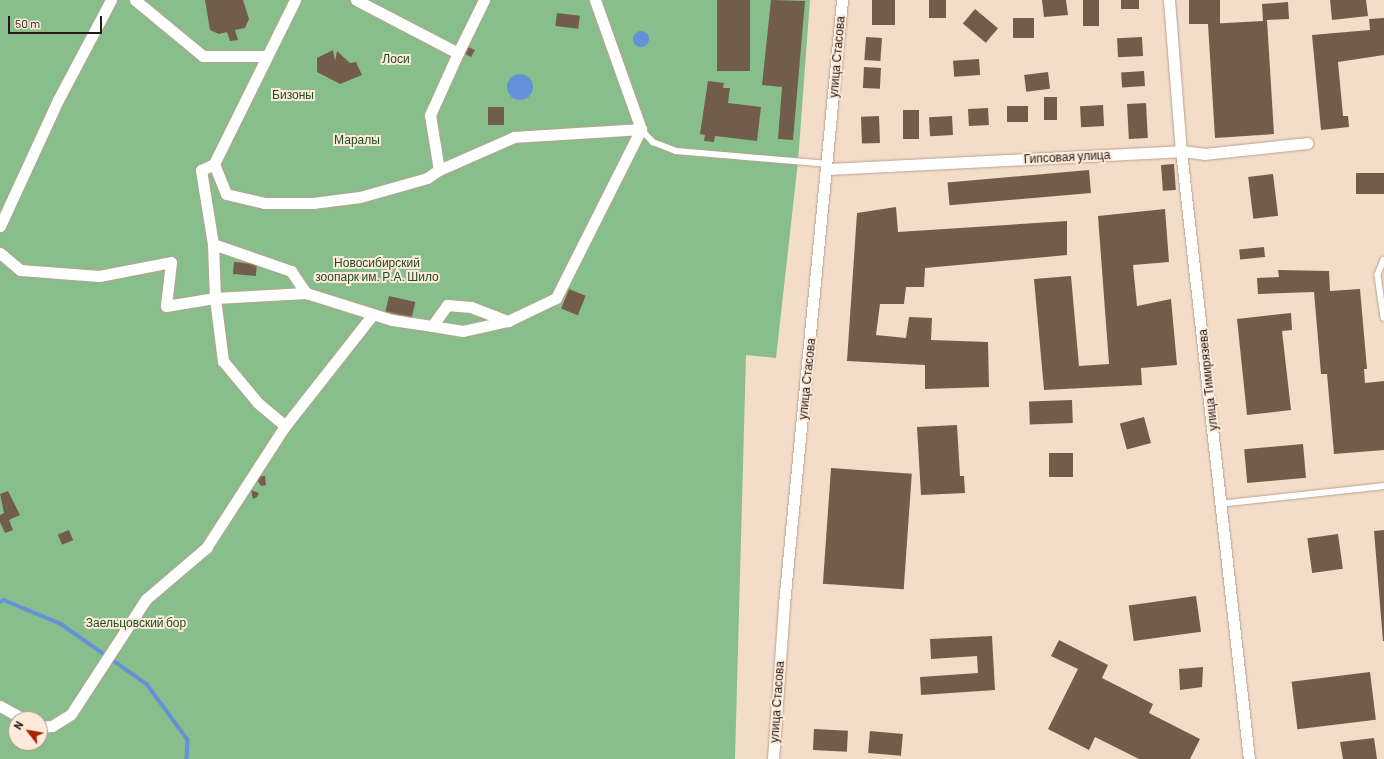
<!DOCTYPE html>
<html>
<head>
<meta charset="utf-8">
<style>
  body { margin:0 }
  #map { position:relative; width:1384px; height:759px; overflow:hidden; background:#f3dcc8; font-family:Barlow,sans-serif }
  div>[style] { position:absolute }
  .green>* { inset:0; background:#88be8c }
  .water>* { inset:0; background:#6491d8 }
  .round { border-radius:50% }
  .stream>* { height:3.5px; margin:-1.75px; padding:0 1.75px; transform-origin:1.75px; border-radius:1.75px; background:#6491d8 }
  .building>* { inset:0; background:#725d4c; transform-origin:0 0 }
  .roads { filter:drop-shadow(0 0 1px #b8a28f) drop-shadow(0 0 1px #b8a28f) }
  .lane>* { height:5.5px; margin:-2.75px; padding:0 2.75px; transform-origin:2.75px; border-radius:2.75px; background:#fff }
  .street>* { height:11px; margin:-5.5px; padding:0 5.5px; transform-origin:5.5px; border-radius:5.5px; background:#fff }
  span { translate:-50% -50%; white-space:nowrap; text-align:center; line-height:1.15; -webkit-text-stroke:4px #fdeada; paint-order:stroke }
  .street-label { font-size:12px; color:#221a13 }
  .park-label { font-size:12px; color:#1c4e24 }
  .north { position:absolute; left:8px; top:711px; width:40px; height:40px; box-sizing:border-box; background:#fdeada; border:1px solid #a5978a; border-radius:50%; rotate:301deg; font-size:11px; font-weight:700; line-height:16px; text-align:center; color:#221a13 }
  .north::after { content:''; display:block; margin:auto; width:14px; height:18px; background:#ac1e01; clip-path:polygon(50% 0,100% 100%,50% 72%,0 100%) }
  .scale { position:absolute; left:8px; top:16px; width:94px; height:18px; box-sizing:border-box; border:2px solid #221a13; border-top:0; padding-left:5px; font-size:12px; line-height:14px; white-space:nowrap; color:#221a13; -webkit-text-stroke:3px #fdeada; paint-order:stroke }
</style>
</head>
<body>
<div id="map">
  <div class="green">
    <i style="clip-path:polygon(evenodd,0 0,810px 0,798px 161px,776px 358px,746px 355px,735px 759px,0 759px,0 0,16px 719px,40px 719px,40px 743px,16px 743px,16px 719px)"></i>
  </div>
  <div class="water">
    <i class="round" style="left:633px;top:31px;width:16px;height:16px"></i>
    <i class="round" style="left:507px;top:74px;width:26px;height:26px"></i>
  </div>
  <div class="stream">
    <i style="left:0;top:602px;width:4px;rotate:-27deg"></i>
    <i style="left:4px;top:600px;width:62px;rotate:22.8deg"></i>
    <i style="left:61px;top:624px;width:105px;rotate:34.9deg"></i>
    <i style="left:147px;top:684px;width:69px;rotate:53.8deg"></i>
    <i style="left:188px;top:740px;width:19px;rotate:93deg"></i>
  </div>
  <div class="building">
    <i style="clip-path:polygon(205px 0,243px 0,249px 19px,245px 28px,235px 30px,238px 40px,230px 41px,227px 32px,219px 34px,210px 30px)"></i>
    <i style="left:717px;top:0;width:33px;height:71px"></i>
    <i style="clip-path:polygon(771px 0,805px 1px,793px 140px,778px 139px,782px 87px,762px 85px)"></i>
    <i style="left:872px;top:0;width:23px;height:25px"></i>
    <i style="left:929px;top:0;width:17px;height:18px"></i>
    <i style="clip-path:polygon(1042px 0,1066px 0,1068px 15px,1044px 17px)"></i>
    <i style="left:1083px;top:0;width:16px;height:26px"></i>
    <i style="left:1121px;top:0;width:18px;height:9px"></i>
    <i style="left:1189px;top:0;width:31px;height:24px"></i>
    <i style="clip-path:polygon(1330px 0,1366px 0,1368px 16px,1332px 20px)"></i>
    <i style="clip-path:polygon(1288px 2px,1289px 19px,1267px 20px,1274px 134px,1215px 138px,1208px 24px,1263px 21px,1262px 4px)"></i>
    <i style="left:975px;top:9px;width:30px;height:19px;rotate:40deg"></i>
    <i style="left:557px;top:13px;width:23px;height:13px;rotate:7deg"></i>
    <i style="left:1034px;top:18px;width:20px;height:21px;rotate:90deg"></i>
    <i style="clip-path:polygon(1384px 18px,1384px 55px,1338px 62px,1343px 116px,1348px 116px,1349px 127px,1321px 130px,1312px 35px,1370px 30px,1369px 19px)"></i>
    <i style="left:866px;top:37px;width:16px;height:23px;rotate:4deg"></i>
    <i style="left:1142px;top:37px;width:19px;height:25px;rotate:87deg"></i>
    <i style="clip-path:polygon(468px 47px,475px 50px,471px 57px,465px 54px)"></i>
    <i style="clip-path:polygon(333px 50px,335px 61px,337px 51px,350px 63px,356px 62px,362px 75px,340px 84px,317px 72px,317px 58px)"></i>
    <i style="left:979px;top:59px;width:16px;height:26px;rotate:86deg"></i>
    <i style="left:864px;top:67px;width:17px;height:21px;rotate:3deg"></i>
    <i style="left:1144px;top:71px;width:15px;height:23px;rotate:86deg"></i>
    <i style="left:1048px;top:72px;width:17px;height:24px;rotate:83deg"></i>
    <i style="clip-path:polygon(708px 81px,724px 83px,723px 88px,730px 88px,728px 103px,761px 107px,757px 141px,715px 136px,714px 142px,704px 141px,705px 135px,700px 134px)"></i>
    <i style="left:1044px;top:97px;width:13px;height:23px"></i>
    <i style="left:1146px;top:103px;width:35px;height:19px;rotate:87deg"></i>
    <i style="left:1103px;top:105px;width:21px;height:23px;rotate:87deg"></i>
    <i style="left:1028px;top:106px;width:16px;height:21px;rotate:90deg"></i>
    <i style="left:488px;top:107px;width:16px;height:18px"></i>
    <i style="left:988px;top:108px;width:17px;height:20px;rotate:87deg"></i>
    <i style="left:903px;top:110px;width:16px;height:29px"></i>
    <i style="left:879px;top:116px;width:27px;height:18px;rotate:88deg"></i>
    <i style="left:952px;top:116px;width:19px;height:23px;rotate:87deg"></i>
    <i style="left:1174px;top:164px;width:26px;height:13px;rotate:86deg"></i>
    <i style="left:1089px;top:170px;width:23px;height:142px;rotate:85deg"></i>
    <i style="left:1384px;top:173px;width:21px;height:28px;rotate:90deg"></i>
    <i style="left:1273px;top:174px;width:42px;height:25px;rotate:83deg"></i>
    <i style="clip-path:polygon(896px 207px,898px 232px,1067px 221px,1067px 255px,925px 268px,924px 287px,906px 287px,904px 304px,880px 304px,876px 335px,906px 338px,909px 317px,932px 318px,931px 340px,988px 342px,989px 387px,925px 389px,925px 365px,847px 361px,857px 213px)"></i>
    <i style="clip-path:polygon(1165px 209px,1169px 262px,1133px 265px,1137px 306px,1171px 299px,1177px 365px,1141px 368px,1142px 385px,1044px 390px,1034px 279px,1071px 276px,1079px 366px,1109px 364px,1098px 216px)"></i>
    <i style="left:1264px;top:247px;width:10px;height:25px;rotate:84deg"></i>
    <i style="left:234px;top:262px;width:23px;height:12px;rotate:5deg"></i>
    <i style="clip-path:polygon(1278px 270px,1329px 271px,1330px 291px,1360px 289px,1367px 369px,1364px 369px,1365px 383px,1384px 381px,1384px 450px,1334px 454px,1327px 374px,1321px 374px,1314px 292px,1258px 294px,1257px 278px,1279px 277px)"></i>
    <i style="left:569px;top:289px;width:18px;height:21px;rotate:22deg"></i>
    <i style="left:389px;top:296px;width:27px;height:16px;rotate:13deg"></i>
    <i style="clip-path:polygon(1291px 313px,1292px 330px,1282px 331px,1291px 410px,1247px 415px,1237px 319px)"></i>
    <i style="left:1072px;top:400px;width:23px;height:43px;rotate:88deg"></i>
    <i style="left:1144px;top:417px;width:27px;height:25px;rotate:75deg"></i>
    <i style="clip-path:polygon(957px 425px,960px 476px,964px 476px,965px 493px,921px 495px,917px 427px)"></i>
    <i style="left:1303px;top:444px;width:34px;height:59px;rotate:85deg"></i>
    <i style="left:1049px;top:453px;width:24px;height:24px"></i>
    <i style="left:831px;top:468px;width:81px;height:116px;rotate:4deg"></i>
    <i style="clip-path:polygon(259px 476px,265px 476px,266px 485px,261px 486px,257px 480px)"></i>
    <i style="clip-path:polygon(251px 490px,259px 493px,257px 497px,253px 499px)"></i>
    <i style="clip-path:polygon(8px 491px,20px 515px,9px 520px,13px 530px,5px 533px,0 522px,0 515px,4px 513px,0 494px)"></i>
    <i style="left:69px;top:530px;width:11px;height:12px;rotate:68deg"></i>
    <i style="clip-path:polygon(1384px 530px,1384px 641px,1383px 641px,1374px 531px)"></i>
    <i style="left:1338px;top:534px;width:35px;height:31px;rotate:82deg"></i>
    <i style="left:1196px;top:596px;width:36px;height:68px;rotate:82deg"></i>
    <i style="clip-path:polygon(992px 636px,995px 690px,921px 695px,920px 677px,978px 673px,977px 656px,931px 659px,930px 639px)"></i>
    <i style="clip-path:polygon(1059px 640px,1108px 665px,1102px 678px,1153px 704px,1149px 713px,1200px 739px,1190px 759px,1139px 759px,1095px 737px,1089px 750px,1048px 729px,1078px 669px,1051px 656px)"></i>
    <i style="clip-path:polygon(1203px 667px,1202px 687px,1180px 690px,1179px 669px)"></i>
    <i style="left:1370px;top:672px;width:48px;height:79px;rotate:83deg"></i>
    <i style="left:814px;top:729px;width:34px;height:21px;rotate:3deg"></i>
    <i style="left:870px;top:731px;width:33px;height:22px;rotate:5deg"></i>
    <i style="clip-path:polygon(1374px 738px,1377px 759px,1343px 759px,1340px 742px)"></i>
  </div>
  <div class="roads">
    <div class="lane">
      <i style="left:641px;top:129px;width:18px;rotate:47deg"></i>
      <i style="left:653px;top:142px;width:25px;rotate:21deg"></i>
      <i style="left:676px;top:151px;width:153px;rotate:4.9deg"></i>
      <i style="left:1384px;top:260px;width:16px;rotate:112deg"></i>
      <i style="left:1378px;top:275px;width:43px;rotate:82.1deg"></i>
      <i style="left:1219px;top:504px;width:166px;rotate:-6.2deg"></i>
    </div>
    <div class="street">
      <i style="left:135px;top:0;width:88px;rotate:39.5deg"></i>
      <i style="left:203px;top:56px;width:61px"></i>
      <i style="left:295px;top:0;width:183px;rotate:116.3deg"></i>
      <i style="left:214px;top:164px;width:14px;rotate:155deg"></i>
      <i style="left:201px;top:170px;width:75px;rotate:80.8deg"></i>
      <i style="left:213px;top:244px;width:83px;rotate:19.1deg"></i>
      <i style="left:291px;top:271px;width:27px;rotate:56deg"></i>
      <i style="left:306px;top:293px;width:90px;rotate:17.4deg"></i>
      <i style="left:392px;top:320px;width:40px;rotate:8.5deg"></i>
      <i style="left:595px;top:0;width:137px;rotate:70.4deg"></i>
      <i style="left:1169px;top:0;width:151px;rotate:85.5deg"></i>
      <i style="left:1181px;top:151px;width:612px;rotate:83.62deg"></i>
      <i style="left:458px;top:53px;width:59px;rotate:-63.9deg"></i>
      <i style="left:214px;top:164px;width:32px;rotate:68deg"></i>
      <i style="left:226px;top:194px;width:39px;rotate:13deg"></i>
      <i style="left:264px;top:203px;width:49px"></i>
      <i style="left:313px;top:203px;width:47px;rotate:-7.3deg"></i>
      <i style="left:360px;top:197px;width:70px;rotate:-15.8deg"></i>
      <i style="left:427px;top:178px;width:14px;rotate:-34deg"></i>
      <i style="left:439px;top:170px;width:56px;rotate:-99.3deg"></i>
      <i style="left:430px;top:115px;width:68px;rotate:-65.7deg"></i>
      <i style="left:458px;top:53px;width:115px;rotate:-152.5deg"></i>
      <i style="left:828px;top:169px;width:353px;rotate:-2.9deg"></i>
      <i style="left:1181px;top:151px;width:23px;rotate:7deg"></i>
      <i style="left:1204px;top:154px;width:104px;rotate:-6.1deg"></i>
      <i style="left:439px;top:170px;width:82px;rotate:-23.7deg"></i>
      <i style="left:514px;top:137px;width:127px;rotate:-3.6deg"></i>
      <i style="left:0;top:226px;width:139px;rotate:-65.3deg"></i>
      <i style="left:58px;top:100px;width:113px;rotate:-62.1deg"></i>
      <i style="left:213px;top:244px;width:54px;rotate:87.9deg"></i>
      <i style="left:215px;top:298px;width:64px;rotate:82.8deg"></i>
      <i style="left:223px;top:361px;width:55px;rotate:50.2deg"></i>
      <i style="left:258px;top:403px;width:35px;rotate:40deg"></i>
      <i style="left:0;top:253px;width:26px;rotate:40deg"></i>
      <i style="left:20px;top:270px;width:79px;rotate:4.3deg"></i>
      <i style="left:99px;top:276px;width:73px;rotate:-11deg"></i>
      <i style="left:171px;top:262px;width:44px;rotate:96.5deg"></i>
      <i style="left:166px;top:306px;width:50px;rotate:-9.3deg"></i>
      <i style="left:215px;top:298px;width:91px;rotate:-3.1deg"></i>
      <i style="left:508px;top:321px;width:46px;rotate:167.5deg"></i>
      <i style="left:463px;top:331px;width:31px;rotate:-171deg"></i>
      <i style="left:432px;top:326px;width:26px;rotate:-54deg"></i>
      <i style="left:447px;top:305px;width:24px;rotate:5deg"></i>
      <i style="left:471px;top:307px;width:40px;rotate:21deg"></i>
      <i style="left:508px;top:321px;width:53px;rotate:-25.6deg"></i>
      <i style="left:556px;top:298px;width:189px;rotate:-63.3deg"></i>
      <i style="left:0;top:706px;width:26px;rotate:29deg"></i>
      <i style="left:40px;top:727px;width:12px;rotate:-5deg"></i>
      <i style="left:52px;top:726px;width:22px;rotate:-32deg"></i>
      <i style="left:71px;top:714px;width:137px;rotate:-56.9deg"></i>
      <i style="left:146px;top:599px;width:79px;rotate:-40.4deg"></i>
      <i style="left:206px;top:548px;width:145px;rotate:-57.1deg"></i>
      <i style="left:285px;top:426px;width:142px;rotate:-51.8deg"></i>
      <i style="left:773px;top:759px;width:155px;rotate:-85.9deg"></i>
      <i style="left:784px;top:604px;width:607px;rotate:-84.51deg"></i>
    </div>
  </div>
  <div class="street-label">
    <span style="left:837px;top:57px;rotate:-85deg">улица Стасова</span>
    <span style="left:1067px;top:157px;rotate:-3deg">Гипсовая улица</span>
    <span style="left:807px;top:379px;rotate:-84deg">улица Стасова</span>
    <span style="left:1208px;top:380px;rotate:-96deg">улица Тимирязева</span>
    <span style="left:777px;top:702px;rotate:-86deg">улица Стасова</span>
  </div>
  <div class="park-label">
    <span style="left:396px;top:59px">Лоси</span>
    <span style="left:293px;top:95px">Бизоны</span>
    <span style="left:357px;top:140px">Маралы</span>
    <span style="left:377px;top:270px">Новосибирский<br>зоопарк им. Р.А. Шило</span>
    <span style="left:136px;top:623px">Заельцовский бор</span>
  </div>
  <div class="north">N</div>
  <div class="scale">50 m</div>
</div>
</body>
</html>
